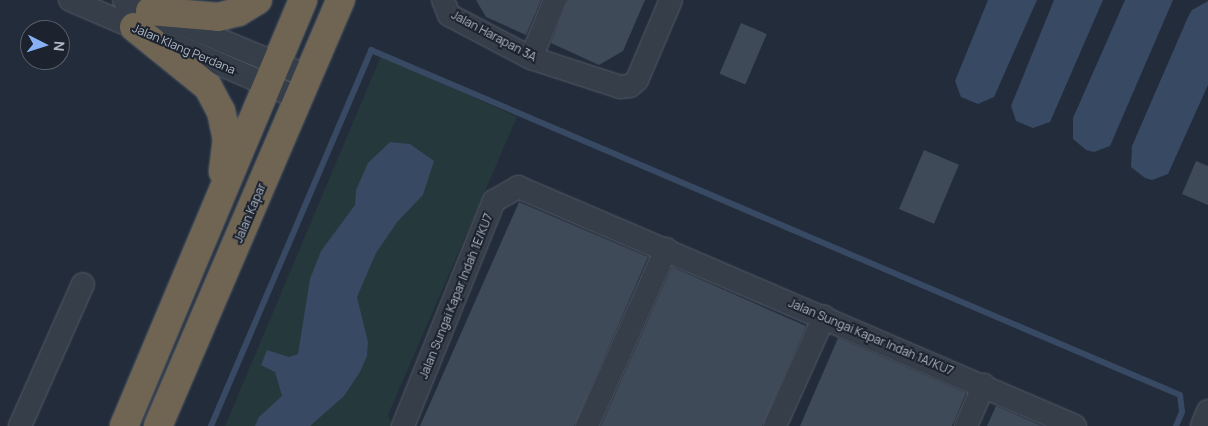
<!DOCTYPE html>
<html>
<head>
<meta charset="utf-8">
<style>
  body { margin:0 }
  #map { position:relative; width:1208px; height:426px; overflow:hidden; background:#232c3a; font-family:Manrope,sans-serif }
  div>[style] { position:absolute }
  .green>* { inset:0; background:#25383b }
  .water>* { inset:0; background:#384963 }
  .stream>* { height:6px; margin:-3px; padding:0 3px; transform-origin:3px; border-radius:3px; background:#384963 }
  .building>* { inset:0; background:#3f4a59; transform-origin:0 0 }
  .roads { filter:drop-shadow(0 0 1px #545c68) drop-shadow(0 0 1px #545c68) }
  .minor>* { height:22px; margin:-11px; padding:0 11px; transform-origin:11px; border-radius:11px; background:#363e4a }
  .highway>* { height:28px; margin:-14px; padding:0 14px; transform-origin:14px; border-radius:14px; background:#706553 }
  span { translate:-50% -50%; white-space:nowrap; text-align:center; line-height:1.15; -webkit-text-stroke:4px #1c232f; paint-order:stroke }
  .street-label { font-size:12px; color:#b1b9c6 }
  .north { position:absolute; left:20px; top:20px; width:50px; height:50px; box-sizing:border-box; background:#1c232f; border:1px solid #585f6b; border-radius:50%; rotate:95deg; font-size:14px; font-weight:700; line-height:20px; text-align:center; color:#b1b9c6 }
  .north::after { content:''; display:block; margin:auto; width:18px; height:22px; background:#88b0f4; clip-path:polygon(50% 0,100% 100%,50% 72%,0 100%) }
</style>
</head>
<body>
<div id="map">
  <div class="green">
    <i style="clip-path:polygon(381px 56px,517px 117px,388px 415px,393px 426px,225px 426px)"></i>
  </div>
  <div class="water">
    <i style="clip-path:polygon(988px 0,1037px 0,994px 97px,978px 104px,961px 97px,955px 81px)"></i>
    <i style="clip-path:polygon(1054px 0,1103px 0,1050px 122px,1033px 128px,1016px 121px,1011px 106px)"></i>
    <i style="clip-path:polygon(1125px 0,1173px 0,1110px 146px,1094px 152px,1086px 150px,1073px 139px,1073px 118px)"></i>
    <i style="clip-path:polygon(1208px 1px,1208px 85px,1168px 174px,1152px 180px,1145px 178px,1131px 167px,1132px 146px,1188px 17px,1192px 10px)"></i>
    <i style="clip-path:polygon(390px 142px,410px 144px,434px 161px,423px 195px,398px 221px,376px 253px,357px 297px,368px 342px,367px 356px,360px 372px,344px 396px,310px 426px,255px 426px,259px 417px,282px 396px,275px 372px,261px 365px,267px 350px,289px 357px,298px 354px,310px 279px,321px 251px,355px 205px,356px 190px,368px 163px)"></i>
  </div>
  <div class="stream">
    <i style="left:211px;top:426px;width:409px;rotate:-66.9deg"></i>
    <i style="left:371px;top:50px;width:879px;rotate:23.1deg"></i>
    <i style="left:1180px;top:395px;width:17px;rotate:83deg"></i>
    <i style="left:1182px;top:412px;width:15px;rotate:113deg"></i>
  </div>
  <div class="building">
    <i style="clip-path:polygon(476px 0,541px 0,526px 35px,486px 17px)"></i>
    <i style="clip-path:polygon(568px 0,645px 0,623px 51px,599px 65px,551px 43px)"></i>
    <i style="left:741px;top:23px;width:28px;height:55px;rotate:23deg"></i>
    <i style="left:924px;top:150px;width:38px;height:64px;rotate:23deg"></i>
    <i style="clip-path:polygon(1196px 161px,1208px 166px,1208px 205px,1182px 194px)"></i>
    <i style="clip-path:polygon(519px 202px,648px 257px,574px 426px,420px 426px)"></i>
    <i style="clip-path:polygon(672px 267px,806px 326px,762px 426px,601px 426px)"></i>
    <i style="clip-path:polygon(838px 338px,966px 393px,952px 426px,800px 426px)"></i>
    <i style="clip-path:polygon(996px 406px,1042px 426px,987px 426px)"></i>
  </div>
  <div class="roads">
    <div class="minor">
      <i style="left:70px;top:0;width:249px;rotate:23.2deg"></i>
      <i style="left:124px;top:0;width:200px;rotate:22.6deg"></i>
      <i style="left:443px;top:0;width:16px;rotate:68deg"></i>
      <i style="left:449px;top:15px;width:93px;rotate:27.7deg"></i>
      <i style="left:531px;top:58px;width:94px;rotate:18deg"></i>
      <i style="left:620px;top:87px;width:10px;rotate:-6deg"></i>
      <i style="left:630px;top:86px;width:9px;rotate:-41deg"></i>
      <i style="left:637px;top:80px;width:87px;rotate:-67deg"></i>
      <i style="left:531px;top:58px;width:63px;rotate:-67.5deg"></i>
      <i style="left:20px;top:426px;width:155px;rotate:-66.1deg"></i>
      <i style="left:403px;top:426px;width:243px;rotate:-68deg"></i>
      <i style="left:494px;top:201px;width:28px;rotate:-30deg"></i>
      <i style="left:518px;top:187px;width:606px;rotate:23.22deg"></i>
      <i style="left:587px;top:426px;width:194px;rotate:-65.9deg"></i>
      <i style="left:775px;top:426px;width:120px;rotate:-65.8deg"></i>
      <i style="left:966px;top:426px;width:45px;rotate:-66.3deg"></i>
      <i style="left:1202px;top:426px;width:16px;rotate:-68deg"></i>
    </div>
    <div class="highway">
      <i style="left:150px;top:11px;width:68px;rotate:5deg"></i>
      <i style="left:218px;top:17px;width:21px;rotate:-14deg"></i>
      <i style="left:238px;top:12px;width:23px;rotate:-31deg"></i>
      <i style="left:134px;top:27px;width:95px;rotate:39deg"></i>
      <i style="left:208px;top:87px;width:27px;rotate:62deg"></i>
      <i style="left:221px;top:111px;width:29px;rotate:78deg"></i>
      <i style="left:227px;top:139px;width:33px;rotate:97deg"></i>
      <i style="left:124px;top:426px;width:462px;rotate:-67.2deg"></i>
      <i style="left:158px;top:426px;width:464px;rotate:-66.8deg"></i>
    </div>
  </div>
  <div class="street-label">
    <span style="left:494px;top:36px;rotate:28deg">Jalan Harapan 3A</span>
    <span style="left:184px;top:49px;rotate:23deg">Jalan Klang Perdana</span>
    <span style="left:250px;top:213px;rotate:-67deg">Jalan Kapar</span>
    <span style="left:456px;top:296px;rotate:-68deg">Jalan Sungai Kapar Indah 1E/KU7</span>
    <span style="left:871px;top:337px;rotate:23deg">Jalan Sungai Kapar Indah 1A/KU7</span>
  </div>
  <div class="north">N</div>
</div>
</body>
</html>
